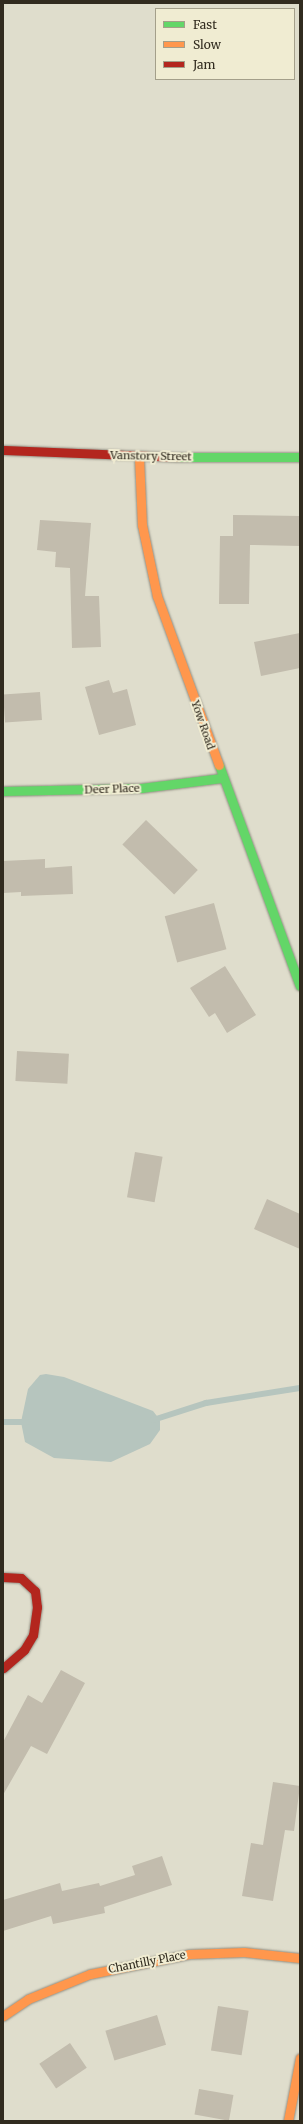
<!DOCTYPE html>
<html>
<head>
<meta charset="utf-8">
<style>
  body { margin:0 }
  #map { position:relative; width:303px; height:2124px; overflow:hidden; background:#dfddcc; font-family:Merriweather,serif }
  div>[style] { position:absolute }
  .water>* { inset:0; background:#b6c5be }
  .stream>* { height:6px; margin:-3px; padding:0 3px; transform-origin:3px; border-radius:3px; background:#b6c5be }
  .building>* { inset:0; background:#c2bcad; transform-origin:0 0 }
  .roads { filter:drop-shadow(0 0 1px #949185) drop-shadow(0 0 1px #949185) }
  .fast>* { height:9px; margin:-4.5px; padding:0 4.5px; transform-origin:4.5px; border-radius:4.5px; background:#63d668 }
  .slow>* { height:9px; margin:-4.5px; padding:0 4.5px; transform-origin:4.5px; border-radius:4.5px; background:#ff974d }
  .jam>* { height:9px; margin:-4.5px; padding:0 4.5px; transform-origin:4.5px; border-radius:4.5px; background:#b3261e }
  span { translate:-50% -50%; white-space:nowrap; text-align:center; line-height:1.15; -webkit-text-stroke:4px #f0ecd2; paint-order:stroke }
  .street-label { font-size:11px; color:#312b1f }
  .frame { position:absolute; inset:0; border:4px solid #312b1f; pointer-events:none }
  .legend { position:absolute; left:155px; top:8px; width:140px; height:72px; box-sizing:border-box; background:#f0ecd2; border:1px solid #a49f8a; margin:0; padding:5px 7px; list-style:none; font-size:12px; color:#312b1f }
  .legend li { display:flex; align-items:center; gap:8px; height:20px }
  .legend b { width:20px; border:1px solid #a49f8a }
</style>
</head>
<body>
<div id="map">
  <div class="water">
    <i style="clip-path:polygon(46px 1374px,64px 1377px,153px 1411px,160px 1420px,160px 1430px,150px 1444px,111px 1462px,54px 1458px,25px 1442px,21px 1422px,28px 1389px,40px 1375px)"></i>
  </div>
  <div class="stream">
    <i style="left:153px;top:1420px;width:56px;rotate:-17.8deg"></i>
    <i style="left:206px;top:1403px;width:95px;rotate:-9.1deg"></i>
    <i style="left:3px;top:1422px;width:24px"></i>
  </div>
  <div class="building">
    <i style="clip-path:polygon(233px 515px,300px 516px,300px 546px,250px 545px,249px 604px,219px 604px,220px 536px,233px 536px)"></i>
    <i style="clip-path:polygon(40px 520px,91px 523px,85px 596px,99px 596px,101px 647px,72px 648px,70px 568px,55px 567px,56px 552px,37px 550px)"></i>
    <i style="clip-path:polygon(300px 633px,300px 668px,261px 676px,254px 642px)"></i>
    <i style="clip-path:polygon(109px 680px,113px 693px,127px 689px,136px 725px,99px 735px,85px 687px)"></i>
    <i style="left:40px;top:692px;width:28px;height:37px;rotate:86deg"></i>
    <i style="left:146px;top:820px;width:72px;height:34px;rotate:44deg"></i>
    <i style="clip-path:polygon(45px 859px,45px 868px,72px 866px,73px 894px,21px 896px,21px 892px,3px 893px,3px 861px)"></i>
    <i style="left:214px;top:903px;width:48px;height:51px;rotate:75deg"></i>
    <i style="clip-path:polygon(225px 966px,256px 1015px,227px 1033px,215px 1013px,209px 1017px,190px 988px)"></i>
    <i style="left:17px;top:1051px;width:52px;height:30px;rotate:3deg"></i>
    <i style="left:135px;top:1152px;width:28px;height:46px;rotate:10deg"></i>
    <i style="clip-path:polygon(267px 1199px,300px 1214px,300px 1249px,254px 1229px)"></i>
    <i style="clip-path:polygon(61px 1670px,85px 1683px,47px 1754px,31px 1746px,3px 1795px,3px 1742px,28px 1695px,42px 1703px)"></i>
    <i style="clip-path:polygon(273px 1782px,300px 1786px,294px 1831px,285px 1830px,273px 1901px,242px 1896px,251px 1843px,263px 1845px)"></i>
    <i style="clip-path:polygon(162px 1856px,172px 1885px,104px 1907px,105px 1913px,53px 1924px,51px 1916px,3px 1931px,3px 1900px,60px 1883px,62px 1891px,99px 1883px,100px 1886px,135px 1875px,132px 1866px)"></i>
    <i style="left:218px;top:2006px;width:31px;height:45px;rotate:9deg"></i>
    <i style="left:157px;top:2015px;width:31px;height:54px;rotate:73deg"></i>
    <i style="left:70px;top:2043px;width:30px;height:37px;rotate:56deg"></i>
    <i style="left:199px;top:2089px;width:35px;height:26px;rotate:10deg"></i>
  </div>
  <div class="roads">
    <div class="fast">
      <i style="left:176px;top:457px;width:124px"></i>
      <i style="left:219px;top:765px;width:235px;rotate:69.9deg"></i>
      <i style="left:3px;top:791px;width:138px;rotate:-1.2deg"></i>
      <i style="left:141px;top:788px;width:81px;rotate:-7.1deg"></i>
    </div>
    <div class="slow">
      <i style="left:139px;top:457px;width:68px;rotate:87.5deg"></i>
      <i style="left:142px;top:525px;width:73px;rotate:78.1deg"></i>
      <i style="left:157px;top:596px;width:180px;rotate:69.9deg"></i>
      <i style="left:3px;top:2016px;width:30px;rotate:-34deg"></i>
      <i style="left:28px;top:1999px;width:67px;rotate:-22deg"></i>
      <i style="left:90px;top:1974px;width:101px;rotate:-11.4deg"></i>
      <i style="left:189px;top:1954px;width:55px;rotate:-2.1deg"></i>
      <i style="left:244px;top:1952px;width:56px;rotate:6.1deg"></i>
      <i style="left:288px;top:2121px;width:64px;rotate:-79.2deg"></i>
    </div>
    <div class="jam">
      <i style="left:3px;top:450px;width:173px;rotate:2.3deg"></i>
      <i style="left:3px;top:1577px;width:18px;rotate:3deg"></i>
      <i style="left:21px;top:1578px;width:19px;rotate:43deg"></i>
      <i style="left:35px;top:1591px;width:16px;rotate:83deg"></i>
      <i style="left:37px;top:1607px;width:28px;rotate:98deg"></i>
      <i style="left:33px;top:1635px;width:17px;rotate:121deg"></i>
      <i style="left:24px;top:1650px;width:28px;rotate:139deg"></i>
    </div>
  </div>
  <div class="street-label">
    <span style="left:151px;top:456px;rotate:1deg">Vanstory Street</span>
    <span style="left:203px;top:725px;rotate:71deg">Yow Road</span>
    <span style="left:112px;top:789px;rotate:-2deg">Deer Place</span>
    <span style="left:147px;top:1962px;rotate:-11deg">Chantilly Place</span>
  </div>
  <div class="frame"></div>
  <ul class="legend">
  <li><b style="height:5px;background:#63d668"></b>Fast</li>
  <li><b style="height:5px;background:#ff974d"></b>Slow</li>
  <li><b style="height:5px;background:#b3261e"></b>Jam</li>
  </ul>
</div>
</body>
</html>
